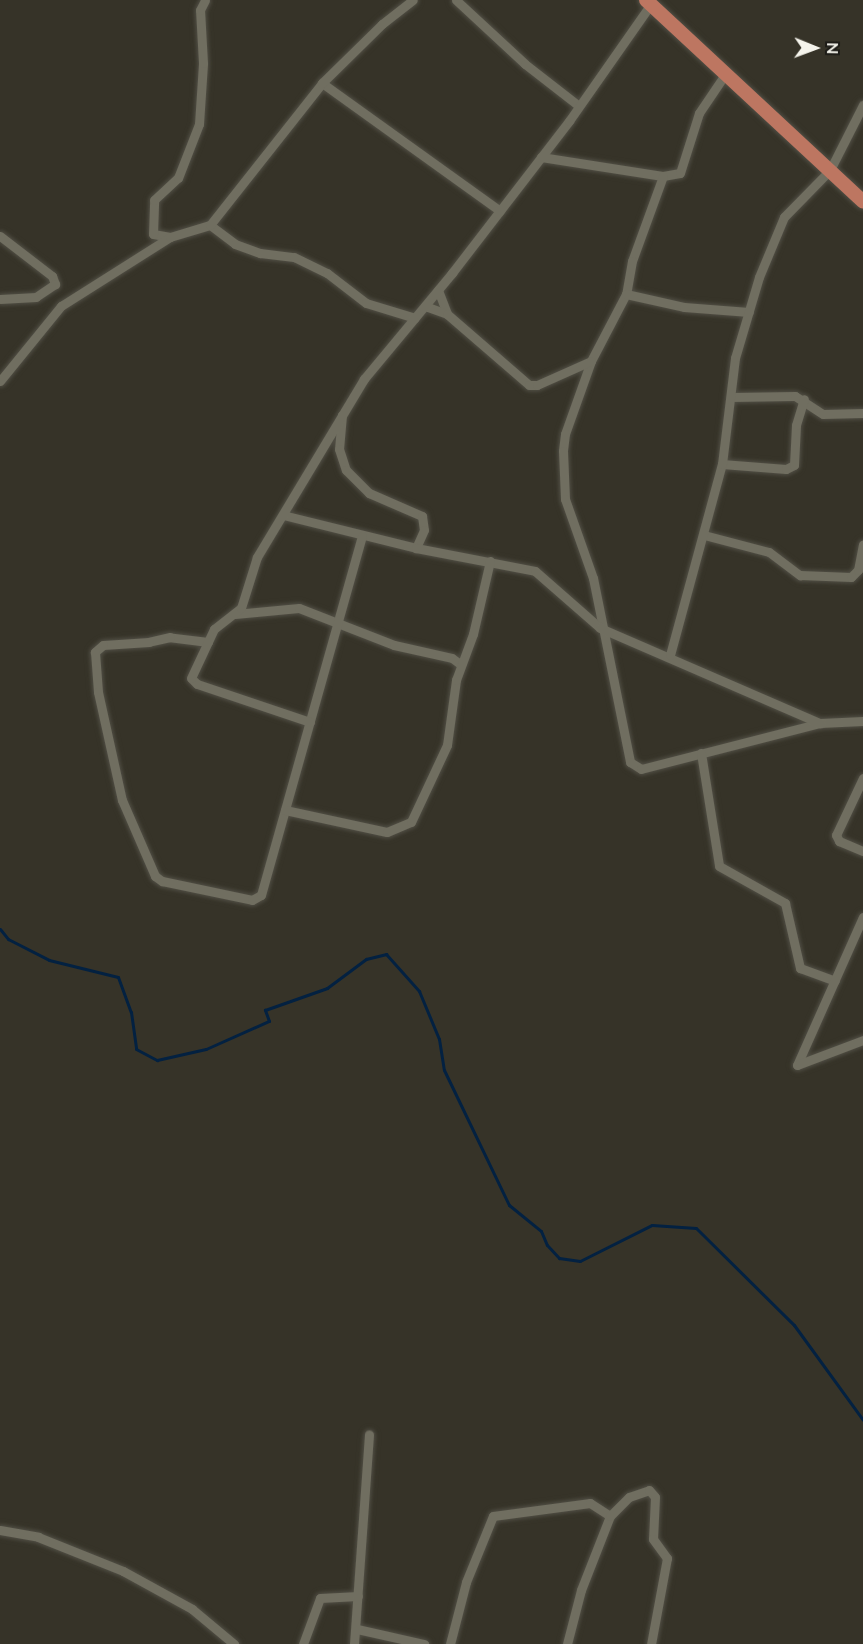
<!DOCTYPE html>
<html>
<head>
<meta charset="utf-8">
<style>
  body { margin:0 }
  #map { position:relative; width:863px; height:1644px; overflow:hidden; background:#363328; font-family:Mulish,sans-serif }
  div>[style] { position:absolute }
  .stream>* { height:3px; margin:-1.5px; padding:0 1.5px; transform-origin:1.5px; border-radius:1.5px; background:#032141 }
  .roads { filter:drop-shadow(0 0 2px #514f45) drop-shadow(0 0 2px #514f45) }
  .street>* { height:9px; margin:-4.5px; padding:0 4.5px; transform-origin:4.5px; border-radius:4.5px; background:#706e60 }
  .primary>* { height:14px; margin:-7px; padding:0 7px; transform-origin:7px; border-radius:7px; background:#bd7661 }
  span { translate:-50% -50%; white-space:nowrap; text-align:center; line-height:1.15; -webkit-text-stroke:4.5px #1c1b16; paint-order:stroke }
  .north { position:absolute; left:785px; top:18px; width:60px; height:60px; -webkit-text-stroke:4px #1c1b16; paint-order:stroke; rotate:91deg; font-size:16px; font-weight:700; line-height:24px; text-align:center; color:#f5f4ec }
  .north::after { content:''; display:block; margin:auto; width:21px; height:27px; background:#f5f4ec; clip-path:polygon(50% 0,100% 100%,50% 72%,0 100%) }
</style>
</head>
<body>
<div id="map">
  <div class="stream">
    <i style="left:0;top:929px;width:13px;rotate:51deg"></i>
    <i style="left:8px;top:939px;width:46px;rotate:27.1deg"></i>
    <i style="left:49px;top:960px;width:71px;rotate:13.8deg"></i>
    <i style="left:118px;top:977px;width:37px;rotate:70deg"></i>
    <i style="left:131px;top:1012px;width:37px;rotate:82deg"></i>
    <i style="left:136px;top:1049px;width:24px;rotate:28deg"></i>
    <i style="left:157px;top:1060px;width:50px;rotate:-12.7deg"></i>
    <i style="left:206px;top:1049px;width:69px;rotate:-24deg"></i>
    <i style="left:269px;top:1021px;width:12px;rotate:-110deg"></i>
    <i style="left:265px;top:1010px;width:66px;rotate:-19.5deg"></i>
    <i style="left:327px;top:988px;width:49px;rotate:-36.6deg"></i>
    <i style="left:366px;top:959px;width:21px;rotate:-14deg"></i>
    <i style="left:386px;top:954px;width:50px;rotate:48.3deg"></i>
    <i style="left:419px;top:991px;width:52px;rotate:67.4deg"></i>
    <i style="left:439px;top:1039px;width:31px;rotate:81deg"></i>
    <i style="left:444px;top:1070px;width:150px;rotate:64.3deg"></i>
    <i style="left:509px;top:1205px;width:41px;rotate:39.1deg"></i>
    <i style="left:541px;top:1231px;width:15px;rotate:67deg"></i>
    <i style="left:547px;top:1245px;width:18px;rotate:47deg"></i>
    <i style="left:559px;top:1258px;width:21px;rotate:8deg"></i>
    <i style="left:580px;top:1261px;width:80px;rotate:-26.6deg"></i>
    <i style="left:652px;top:1225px;width:44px;rotate:3.9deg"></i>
    <i style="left:696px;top:1228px;width:138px;rotate:44.7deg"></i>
    <i style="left:794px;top:1325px;width:117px;rotate:54deg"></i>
  </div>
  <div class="roads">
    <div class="street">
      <i style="left:456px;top:0;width:94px;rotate:42.8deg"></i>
      <i style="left:525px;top:64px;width:68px;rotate:37.9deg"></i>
      <i style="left:322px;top:83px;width:219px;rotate:35.7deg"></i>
      <i style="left:541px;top:157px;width:123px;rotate:8.9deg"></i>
      <i style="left:663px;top:176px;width:17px;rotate:-10deg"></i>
      <i style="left:680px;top:173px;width:63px;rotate:-72.4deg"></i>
      <i style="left:699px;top:113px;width:48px;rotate:-56deg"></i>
      <i style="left:663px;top:176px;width:90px;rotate:110deg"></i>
      <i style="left:632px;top:261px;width:34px;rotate:100deg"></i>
      <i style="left:626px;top:294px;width:76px;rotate:117.6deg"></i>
      <i style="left:591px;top:361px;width:77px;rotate:109.6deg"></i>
      <i style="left:565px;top:434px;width:17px;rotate:97deg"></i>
      <i style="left:563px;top:451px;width:48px;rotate:87.6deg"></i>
      <i style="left:565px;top:499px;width:84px;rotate:70.5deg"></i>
      <i style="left:593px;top:578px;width:188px;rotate:78.6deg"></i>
      <i style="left:630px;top:762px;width:13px;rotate:32deg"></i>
      <i style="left:641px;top:769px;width:185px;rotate:-14.4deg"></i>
      <i style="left:820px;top:723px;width:43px;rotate:-2.7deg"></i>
      <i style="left:210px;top:225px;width:31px;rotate:37deg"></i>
      <i style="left:235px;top:244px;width:27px;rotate:20deg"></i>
      <i style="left:260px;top:253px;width:34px;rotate:7deg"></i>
      <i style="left:294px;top:257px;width:37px;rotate:26deg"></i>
      <i style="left:327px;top:273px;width:49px;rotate:37.6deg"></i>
      <i style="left:366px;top:303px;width:51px;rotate:17deg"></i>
      <i style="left:0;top:236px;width:66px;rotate:37.6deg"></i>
      <i style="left:52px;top:276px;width:9px;rotate:69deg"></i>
      <i style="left:55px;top:284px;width:23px;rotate:146deg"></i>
      <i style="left:36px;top:297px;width:36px;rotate:177deg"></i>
      <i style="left:170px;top:237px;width:17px;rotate:-170deg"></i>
      <i style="left:153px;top:234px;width:34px;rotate:-88deg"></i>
      <i style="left:154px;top:200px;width:33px;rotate:-43deg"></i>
      <i style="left:178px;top:178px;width:58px;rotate:-68.7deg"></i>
      <i style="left:199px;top:124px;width:61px;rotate:-86.2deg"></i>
      <i style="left:203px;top:63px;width:53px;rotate:-93.2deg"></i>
      <i style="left:200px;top:10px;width:11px;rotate:-63deg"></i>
      <i style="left:438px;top:290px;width:26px;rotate:69deg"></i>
      <i style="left:626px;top:294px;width:59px;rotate:12.6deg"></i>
      <i style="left:684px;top:307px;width:65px;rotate:4.4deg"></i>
      <i style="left:425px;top:306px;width:23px;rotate:20deg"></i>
      <i style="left:447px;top:314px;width:108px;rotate:40.9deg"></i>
      <i style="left:529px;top:385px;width:8px"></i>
      <i style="left:537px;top:385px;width:59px;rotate:-24deg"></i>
      <i style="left:0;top:381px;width:97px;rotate:-50.9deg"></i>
      <i style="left:61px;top:306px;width:129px;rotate:-32.3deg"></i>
      <i style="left:170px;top:237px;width:42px;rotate:-16.7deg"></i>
      <i style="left:210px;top:225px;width:181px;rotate:-51.7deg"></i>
      <i style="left:322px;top:83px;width:84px;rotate:-44.5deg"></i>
      <i style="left:382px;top:24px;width:39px;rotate:-38deg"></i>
      <i style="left:731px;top:397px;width:64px;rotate:-0.9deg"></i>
      <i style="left:795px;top:396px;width:33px;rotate:33deg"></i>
      <i style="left:823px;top:414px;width:40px;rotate:-1.4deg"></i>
      <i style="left:342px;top:415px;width:34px;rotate:95deg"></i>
      <i style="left:339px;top:449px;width:22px;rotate:72deg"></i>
      <i style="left:346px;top:470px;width:33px;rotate:45deg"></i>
      <i style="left:369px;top:493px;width:58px;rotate:23.5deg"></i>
      <i style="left:422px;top:516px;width:14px;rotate:82deg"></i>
      <i style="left:424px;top:530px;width:20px;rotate:114deg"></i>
      <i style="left:722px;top:464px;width:64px;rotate:4.5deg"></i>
      <i style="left:786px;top:469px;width:9px;rotate:-27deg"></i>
      <i style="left:794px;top:465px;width:40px;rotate:-87.1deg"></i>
      <i style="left:796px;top:425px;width:27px;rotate:-73deg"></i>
      <i style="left:283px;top:515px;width:137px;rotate:13.9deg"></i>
      <i style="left:416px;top:548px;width:121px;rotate:10.9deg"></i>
      <i style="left:535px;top:571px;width:86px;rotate:41.2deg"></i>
      <i style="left:600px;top:628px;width:240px;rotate:23.4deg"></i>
      <i style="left:704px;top:535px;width:67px;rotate:14.7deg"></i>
      <i style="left:769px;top:552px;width:39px;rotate:37deg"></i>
      <i style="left:800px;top:575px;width:51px;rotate:2.2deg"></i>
      <i style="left:851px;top:577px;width:10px;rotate:-45deg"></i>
      <i style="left:858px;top:570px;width:26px;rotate:-79deg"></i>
      <i style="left:235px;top:614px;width:64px;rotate:-5.4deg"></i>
      <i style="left:299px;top:608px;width:102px;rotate:21.3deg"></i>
      <i style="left:394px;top:645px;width:59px;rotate:12.6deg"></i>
      <i style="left:452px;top:658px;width:10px;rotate:37deg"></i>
      <i style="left:208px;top:642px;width:38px;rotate:-173deg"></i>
      <i style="left:170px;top:637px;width:22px;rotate:167deg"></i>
      <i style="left:149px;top:642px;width:46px;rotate:176.3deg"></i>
      <i style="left:103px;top:645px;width:11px;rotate:139deg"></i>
      <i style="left:95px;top:652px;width:40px;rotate:85.7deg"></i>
      <i style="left:98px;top:692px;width:111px;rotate:77.5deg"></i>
      <i style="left:122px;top:800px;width:83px;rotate:66.5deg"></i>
      <i style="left:155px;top:876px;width:9px;rotate:36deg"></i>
      <i style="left:162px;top:881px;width:92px;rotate:11.9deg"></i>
      <i style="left:252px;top:900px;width:10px;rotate:-29deg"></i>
      <i style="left:261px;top:895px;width:373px;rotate:-74.3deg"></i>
      <i style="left:670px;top:655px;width:198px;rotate:-74.8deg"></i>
      <i style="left:722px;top:464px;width:107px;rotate:-83deg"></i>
      <i style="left:735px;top:358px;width:84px;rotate:-73.5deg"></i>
      <i style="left:759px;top:277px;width:65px;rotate:-67.4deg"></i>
      <i style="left:784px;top:217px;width:66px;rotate:-45.6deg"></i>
      <i style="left:830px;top:170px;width:73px;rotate:-63.1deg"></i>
      <i style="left:310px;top:722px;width:119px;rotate:-161.4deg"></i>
      <i style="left:197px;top:684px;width:8px;rotate:-135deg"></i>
      <i style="left:191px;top:678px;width:54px;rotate:-64.9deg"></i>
      <i style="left:214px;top:629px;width:34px;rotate:-38deg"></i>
      <i style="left:241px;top:608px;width:53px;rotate:-72.6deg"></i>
      <i style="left:257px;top:557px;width:208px;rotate:-59deg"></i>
      <i style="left:364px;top:379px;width:138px;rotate:-50.3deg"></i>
      <i style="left:452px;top:273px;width:192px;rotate:-52.4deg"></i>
      <i style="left:569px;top:121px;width:143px;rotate:-55deg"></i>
      <i style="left:701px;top:753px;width:114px;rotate:80.9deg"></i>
      <i style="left:719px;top:866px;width:76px;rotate:29.3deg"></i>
      <i style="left:785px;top:903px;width:67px;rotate:77deg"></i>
      <i style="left:800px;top:968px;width:37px;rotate:20deg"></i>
      <i style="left:863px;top:778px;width:63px;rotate:115.3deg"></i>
      <i style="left:836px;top:835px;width:7px;rotate:63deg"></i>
      <i style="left:839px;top:841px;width:26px;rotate:23deg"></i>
      <i style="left:285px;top:810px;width:104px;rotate:12.2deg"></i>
      <i style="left:387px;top:832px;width:26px;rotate:-23deg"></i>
      <i style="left:411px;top:822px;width:85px;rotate:-64.9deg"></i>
      <i style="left:447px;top:745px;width:66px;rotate:-82.1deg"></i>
      <i style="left:456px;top:680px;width:49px;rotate:-69.7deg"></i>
      <i style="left:473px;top:634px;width:75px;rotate:-76.9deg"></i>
      <i style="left:797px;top:1065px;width:162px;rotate:-66deg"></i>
      <i style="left:797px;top:1065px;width:71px;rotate:-20.7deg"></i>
      <i style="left:0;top:1530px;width:39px;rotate:10deg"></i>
      <i style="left:38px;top:1537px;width:92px;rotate:21.8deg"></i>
      <i style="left:123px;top:1571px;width:79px;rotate:28.8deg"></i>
      <i style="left:192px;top:1609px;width:55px;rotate:39.8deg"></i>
      <i style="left:357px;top:1629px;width:69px;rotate:12.6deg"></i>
      <i style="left:303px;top:1644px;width:49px;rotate:-69.7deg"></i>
      <i style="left:320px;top:1598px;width:38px;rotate:-3deg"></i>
      <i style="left:354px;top:1644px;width:210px;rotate:-85.9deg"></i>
      <i style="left:450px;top:1644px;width:64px;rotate:-75.5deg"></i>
      <i style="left:466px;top:1582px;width:71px;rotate:-67.8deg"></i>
      <i style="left:493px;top:1516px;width:98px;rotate:-7.6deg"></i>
      <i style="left:590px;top:1503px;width:24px;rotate:33deg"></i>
      <i style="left:567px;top:1644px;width:56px;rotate:-75.5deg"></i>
      <i style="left:581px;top:1590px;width:79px;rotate:-68.6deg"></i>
      <i style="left:610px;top:1516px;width:27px;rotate:-45deg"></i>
      <i style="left:629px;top:1497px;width:21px;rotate:-19deg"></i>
      <i style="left:649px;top:1490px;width:9px;rotate:49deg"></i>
      <i style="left:655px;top:1497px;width:42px;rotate:92.7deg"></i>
      <i style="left:653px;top:1539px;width:24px;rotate:54deg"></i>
      <i style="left:667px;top:1558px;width:87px;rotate:100.5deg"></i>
    </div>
    <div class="primary">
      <i style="left:646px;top:0;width:296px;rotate:42.9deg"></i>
    </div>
  </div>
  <div class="north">N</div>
</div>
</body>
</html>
